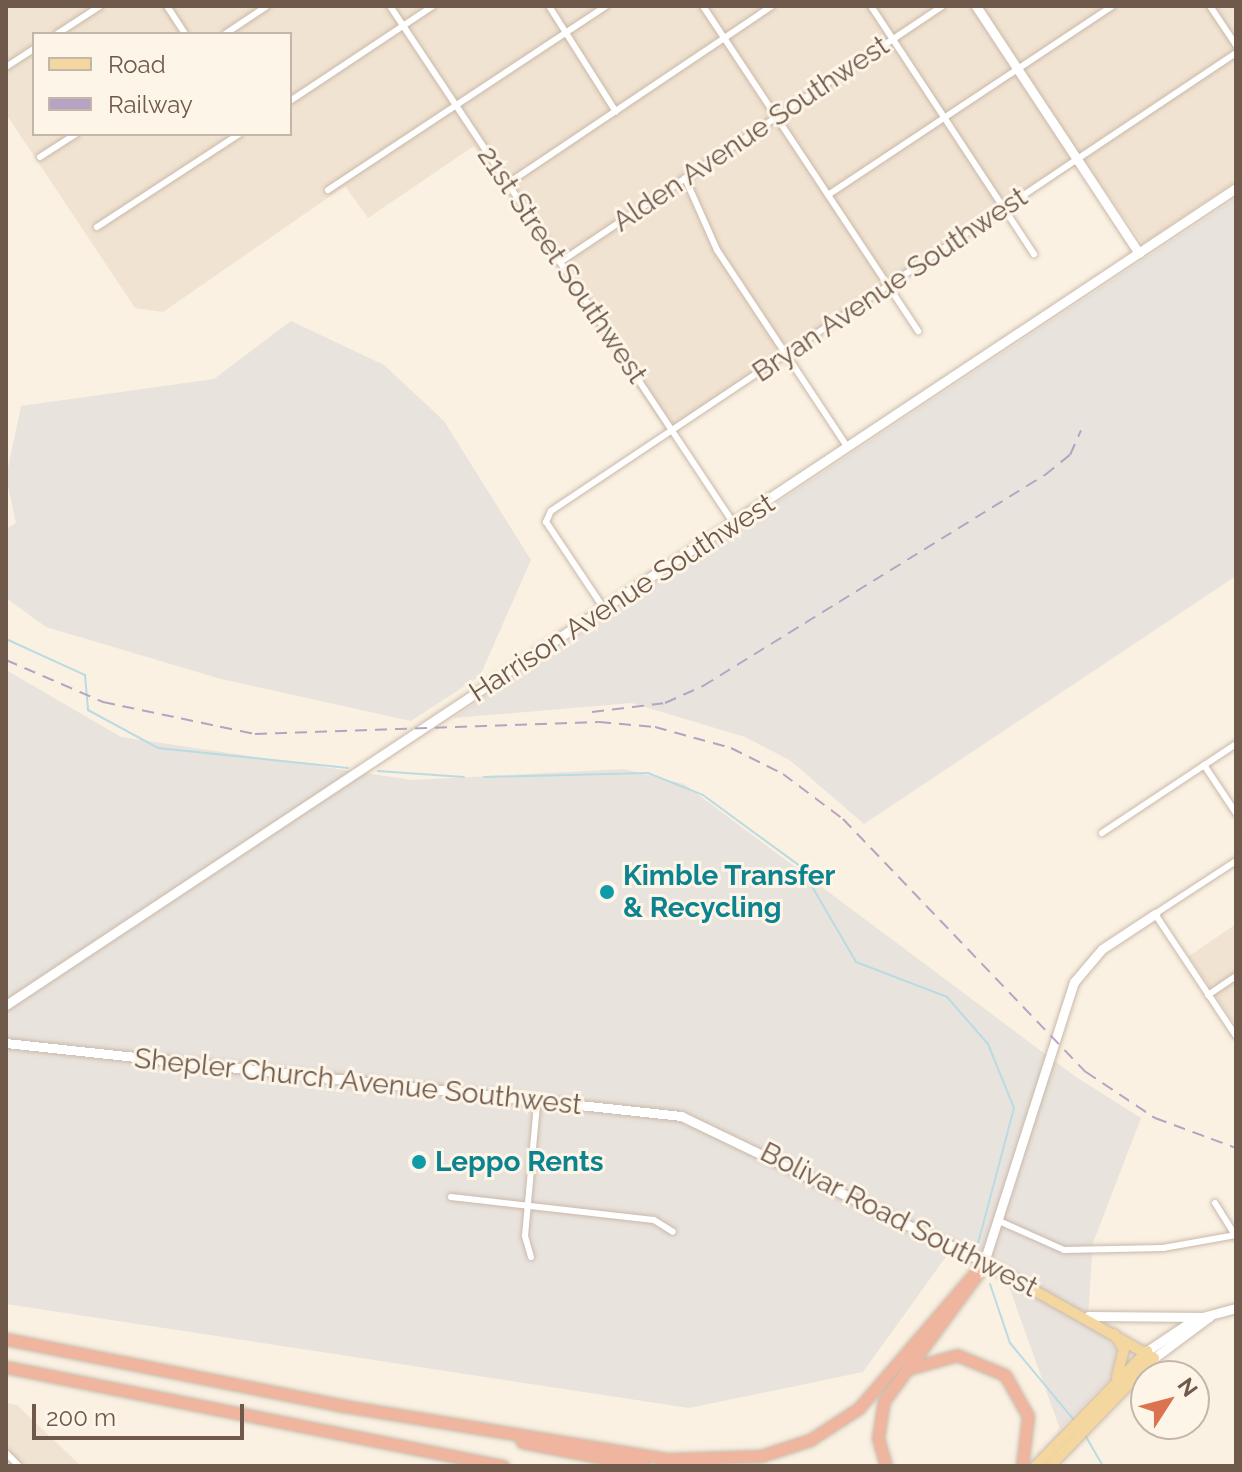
<!DOCTYPE html>
<html>
<head>
<meta charset="utf-8">
<style>
  body { margin:0 }
  #map { position:relative; width:1242px; height:1472px; overflow:hidden; background:#faf1e2; font-family:Raleway,sans-serif }
  div>[style] { position:absolute }
  .residential>* { inset:0; background:#f1e3d1 }
  .industrial>* { inset:0; background:#e9e3dd }
  .stream>* { height:2px; margin:-1px; padding:0 1px; transform-origin:1px; border-radius:1px; background:#b9dbe2 }
  .roads { filter:drop-shadow(0 0 2px #c9b9aa) drop-shadow(0 0 2px #c9b9aa) }
  .street>* { height:6px; margin:-3px; padding:0 3px; transform-origin:3px; border-radius:3px; background:#fff }
  .secondary>* { height:9px; margin:-4.5px; padding:0 4.5px; transform-origin:4.5px; border-radius:4.5px; background:#fff }
  .primary>* { height:10px; margin:-5px; padding:0 5px; transform-origin:5px; border-radius:5px; background:#f4d69f }
  .highway>* { height:11px; margin:-5.5px; padding:0 5.5px; transform-origin:5.5px; border-radius:5.5px; background:#f0b59e }
  .rail>* { height:2px; margin-top:-1px; transform-origin:0; background:repeating-linear-gradient(90deg,#b4a3c2 0 12px,transparent 0 20px) }
  .dots>* { width:22px; height:22px; translate:-50% -50%; box-sizing:border-box; border:4px solid #fdf5e8; border-radius:50% }
  span { translate:-50% -50%; white-space:nowrap; text-align:center; line-height:1.15; -webkit-text-stroke:6px #fdf5e8; paint-order:stroke }
  .street-label { font-size:28px; color:#6f594b }
  .culture-label { font-size:28px; color:#0d838f; font-weight:700 }
  .left { translate:0 -50%; text-align:left }
  .frame { position:absolute; inset:0; border:8px solid #6f594b; pointer-events:none }
  .legend { position:absolute; left:32px; top:32px; width:260px; height:104px; box-sizing:border-box; background:#fdf5e8; border:2px solid #c4b7a9; margin:0; padding:10px 14px; list-style:none; font-size:24px; color:#6f594b }
  .legend li { display:flex; align-items:center; gap:16px; height:40px }
  .legend b { width:40px; border:2px solid #c4b7a9 }
  .north { position:absolute; left:1130px; top:1360px; width:80px; height:80px; box-sizing:border-box; background:#fdf5e8; border:2px solid #c4b7a9; border-radius:50%; rotate:54deg; font-size:22px; font-weight:700; line-height:32px; text-align:center; color:#6f594b }
  .north::after { content:''; display:block; margin:auto; width:28px; height:36px; background:#db7250; clip-path:polygon(50% 0,100% 100%,50% 72%,0 100%) }
  .scale { position:absolute; left:32px; top:1404px; width:212px; height:36px; box-sizing:border-box; border:4px solid #6f594b; border-top:0; padding-left:10px; font-size:24px; line-height:28px; white-space:nowrap; color:#6f594b; -webkit-text-stroke:6px #fdf5e8; paint-order:stroke }
</style>
</head>
<body>
<div id="map">
  <div class="residential">
    <i style="clip-path:polygon(evenodd,6px 6px,1236px 6px,1236px 181px,1143px 244px,1084px 160px,669px 435px,474px 146px,368px 218px,345px 186px,163px 312px,135px 308px,6px 114px,6px 6px,34px 34px,290px 34px,290px 134px,34px 134px,34px 34px)"></i>
    <i style="clip-path:polygon(1236px 924px,1236px 1026px,1189px 956px)"></i>
    <i style="clip-path:polygon(6px 1403px,17px 1405px,81px 1466px,6px 1466px)"></i>
  </div>
  <div class="industrial">
    <i style="clip-path:polygon(1236px 198px,1236px 576px,864px 824px,791px 761px,745px 737px,632px 703px,453px 718px)"></i>
    <i style="clip-path:polygon(291px 321px,384px 365px,444px 421px,531px 560px,480px 676px,411px 721px,221px 679px,46px 627px,6px 598px,6px 529px,16px 523px,6px 477px,21px 406px,214px 379px)"></i>
    <i style="clip-path:polygon(6px 670px,121px 737px,412px 780px,624px 769px,684px 784px,1076px 1077px,1141px 1118px,1093px 1243px,1088px 1316px,1117px 1350px,1111px 1378px,1060px 1429px,1007px 1281px,950px 1251px,863px 1372px,689px 1408px,6px 1304px)"></i>
  </div>
  <div class="stream">
    <i style="left:6px;top:639px;width:87px;rotate:24.5deg"></i>
    <i style="left:85px;top:675px;width:35px;rotate:85deg"></i>
    <i style="left:88px;top:710px;width:80px;rotate:28.5deg"></i>
    <i style="left:158px;top:748px;width:191px;rotate:6deg"></i>
    <i style="left:378px;top:771px;width:86px;rotate:4deg"></i>
    <i style="left:484px;top:777px;width:164px;rotate:-1.4deg"></i>
    <i style="left:648px;top:773px;width:59px;rotate:21.8deg"></i>
    <i style="left:703px;top:795px;width:120px;rotate:36.2deg"></i>
    <i style="left:800px;top:866px;width:111px;rotate:59.7deg"></i>
    <i style="left:856px;top:962px;width:97px;rotate:21deg"></i>
    <i style="left:947px;top:997px;width:62px;rotate:48.9deg"></i>
    <i style="left:988px;top:1044px;width:69px;rotate:67.9deg"></i>
    <i style="left:1014px;top:1108px;width:140px;rotate:104.9deg"></i>
    <i style="left:990px;top:1284px;width:62px;rotate:71.3deg"></i>
    <i style="left:1010px;top:1343px;width:100px;rotate:50.3deg"></i>
    <i style="left:1085px;top:1435px;width:36px;rotate:60deg"></i>
  </div>
  <div class="roads">
    <div class="street">
      <i style="left:167px;top:6px;width:33px;rotate:57deg"></i>
      <i style="left:390px;top:6px;width:622px;rotate:56.41deg"></i>
      <i style="left:549px;top:6px;width:125px;rotate:57.7deg"></i>
      <i style="left:703px;top:6px;width:390px;rotate:56.5deg"></i>
      <i style="left:871px;top:6px;width:297px;rotate:56.7deg"></i>
      <i style="left:1210px;top:6px;width:47px;rotate:56.3deg"></i>
      <i style="left:57px;top:34px;width:51px;rotate:-33.1deg"></i>
      <i style="left:225px;top:34px;width:50px;rotate:-33.7deg"></i>
      <i style="left:6px;top:67px;width:33px;rotate:-33deg"></i>
      <i style="left:290px;top:101px;width:172px;rotate:-33.6deg"></i>
      <i style="left:40px;top:157px;width:43px;rotate:-32.6deg"></i>
      <i style="left:685px;top:178px;width:79px;rotate:66deg"></i>
      <i style="left:717px;top:250px;width:237px;rotate:56.5deg"></i>
      <i style="left:507px;top:184px;width:319px;rotate:-33.9deg"></i>
      <i style="left:328px;top:190px;width:333px;rotate:-33.5deg"></i>
      <i style="left:828px;top:195px;width:341px;rotate:-33.6deg"></i>
      <i style="left:97px;top:227px;width:170px;rotate:-33.2deg"></i>
      <i style="left:560px;top:262px;width:460px;rotate:-33.8deg"></i>
      <i style="left:605px;top:610px;width:106px;rotate:-123.8deg"></i>
      <i style="left:546px;top:522px;width:12px;rotate:-66deg"></i>
      <i style="left:551px;top:511px;width:824px;rotate:-33.77deg"></i>
      <i style="left:1204px;top:765px;width:58px;rotate:56.3deg"></i>
      <i style="left:1102px;top:833px;width:161px;rotate:-33.6deg"></i>
      <i style="left:1236px;top:861px;width:97px;rotate:146.8deg"></i>
      <i style="left:1155px;top:914px;width:146px;rotate:56.4deg"></i>
      <i style="left:1208px;top:995px;width:34px;rotate:-34deg"></i>
      <i style="left:451px;top:1197px;width:204px;rotate:6.5deg"></i>
      <i style="left:654px;top:1220px;width:22px;rotate:32deg"></i>
      <i style="left:1215px;top:1203px;width:40px;rotate:58deg"></i>
      <i style="left:999px;top:1221px;width:71px;rotate:24deg"></i>
      <i style="left:1064px;top:1250px;width:99px;rotate:-1.2deg"></i>
      <i style="left:1163px;top:1248px;width:74px;rotate:-10.1deg"></i>
      <i style="left:531px;top:1257px;width:22px;rotate:-106deg"></i>
      <i style="left:525px;top:1236px;width:133px;rotate:-84.8deg"></i>
      <i style="left:6px;top:1453px;width:18px;rotate:45deg"></i>
    </div>
    <div class="secondary">
      <i style="left:976px;top:6px;width:296px;rotate:56.6deg"></i>
      <i style="left:6px;top:1005px;width:1477px;rotate:-33.59deg"></i>
      <i style="left:6px;top:1043px;width:679px;rotate:6.17deg"></i>
      <i style="left:681px;top:1116px;width:336px;rotate:25.7deg"></i>
      <i style="left:984px;top:1262px;width:294px;rotate:-72.2deg"></i>
      <i style="left:1074px;top:982px;width:43px;rotate:-49.7deg"></i>
      <i style="left:1102px;top:949px;width:64px;rotate:-33.4deg"></i>
      <i style="left:1088px;top:1316px;width:121px;rotate:0.5deg"></i>
      <i style="left:1147px;top:1351px;width:58px;rotate:-33.7deg"></i>
      <i style="left:1195px;top:1319px;width:42px;rotate:-15deg"></i>
      <i style="left:1154px;top:1358px;width:69px;rotate:-36.7deg"></i>
    </div>
    <div class="primary">
      <i style="left:984px;top:1262px;width:195px;rotate:29.5deg"></i>
      <i style="left:1154px;top:1358px;width:150px;rotate:133.9deg"></i>
      <i style="left:1114px;top:1334px;width:18px;rotate:56deg"></i>
      <i style="left:1124px;top:1349px;width:29px;rotate:104deg"></i>
      <i style="left:1036px;top:1466px;width:160px;rotate:-46deg"></i>
    </div>
    <div class="highway">
      <i style="left:6px;top:1339px;width:345px;rotate:11.2deg"></i>
      <i style="left:6px;top:1367px;width:507px;rotate:11.27deg"></i>
      <i style="left:911px;top:1368px;width:48px;rotate:-15.8deg"></i>
      <i style="left:957px;top:1355px;width:52px;rotate:22.6deg"></i>
      <i style="left:1005px;top:1375px;width:47px;rotate:60.7deg"></i>
      <i style="left:1028px;top:1416px;width:50px;rotate:96.8deg"></i>
      <i style="left:338px;top:1405px;width:333px;rotate:9.3deg"></i>
      <i style="left:667px;top:1459px;width:94px;rotate:-1.8deg"></i>
      <i style="left:761px;top:1456px;width:52px;rotate:-18.1deg"></i>
      <i style="left:810px;top:1440px;width:59px;rotate:-33.1deg"></i>
      <i style="left:859px;top:1408px;width:192px;rotate:-49.4deg"></i>
      <i style="left:522px;top:1442px;width:123px;rotate:11.2deg"></i>
      <i style="left:886px;top:1466px;width:29px;rotate:-106deg"></i>
      <i style="left:878px;top:1438px;width:37px;rotate:-81deg"></i>
      <i style="left:884px;top:1401px;width:167px;rotate:-53.7deg"></i>
    </div>
  </div>
  <div class="rail">
    <i style="left:6px;top:660px;width:106px;rotate:23.4deg"></i>
    <i style="left:103px;top:702px;width:155px;rotate:11.9deg"></i>
    <i style="left:255px;top:734px;width:344px;rotate:-2deg"></i>
    <i style="left:599px;top:722px;width:56px;rotate:5.1deg"></i>
    <i style="left:655px;top:727px;width:79px;rotate:15.4deg"></i>
    <i style="left:731px;top:748px;width:58px;rotate:26.6deg"></i>
    <i style="left:783px;top:774px;width:75px;rotate:36.9deg"></i>
    <i style="left:843px;top:819px;width:351px;rotate:46.2deg"></i>
    <i style="left:1086px;top:1072px;width:83px;rotate:33.7deg"></i>
    <i style="left:1155px;top:1118px;width:86px;rotate:20.3deg"></i>
    <i style="left:592px;top:712px;width:74px;rotate:-7deg"></i>
    <i style="left:665px;top:703px;width:42px;rotate:-24.1deg"></i>
    <i style="left:703px;top:686px;width:402px;rotate:-31.7deg"></i>
    <i style="left:1045px;top:475px;width:32px;rotate:-39deg"></i>
    <i style="left:1070px;top:455px;width:27px;rotate:-66deg"></i>
  </div>
  <div class="dots">
    <i style="left:607px;top:892px;background:#0f9aa8"></i>
    <i style="left:419px;top:1162px;background:#0f9aa8"></i>
  </div>
  <div class="street-label">
    <span style="left:751px;top:134px;rotate:-34deg">Alden Avenue Southwest</span>
    <span style="left:562px;top:265px;rotate:56deg">21st Street Southwest</span>
    <span style="left:890px;top:285px;rotate:-34deg">Bryan Avenue Southwest</span>
    <span style="left:622px;top:598px;rotate:-33deg">Harrison Avenue Southwest</span>
    <span style="left:358px;top:1082px;rotate:6deg">Shepler Church Avenue Southwest</span>
    <span style="left:899px;top:1220px;rotate:27deg">Bolivar Road Southwest</span>
  </div>
  <div class="culture-label">
    <span class="left" style="left:623px;top:892px">Kimble Transfer<br>&amp; Recycling</span>
    <span class="left" style="left:435px;top:1162px">Leppo Rents</span>
  </div>
  <div class="frame"></div>
  <ul class="legend">
  <li><b style="height:10px;background:#f4d69f"></b>Road</li>
  <li><b style="height:10px;background:#b4a3c2"></b>Railway</li>
  </ul>
  <div class="north">N</div>
  <div class="scale">200 m</div>
</div>
</body>
</html>
